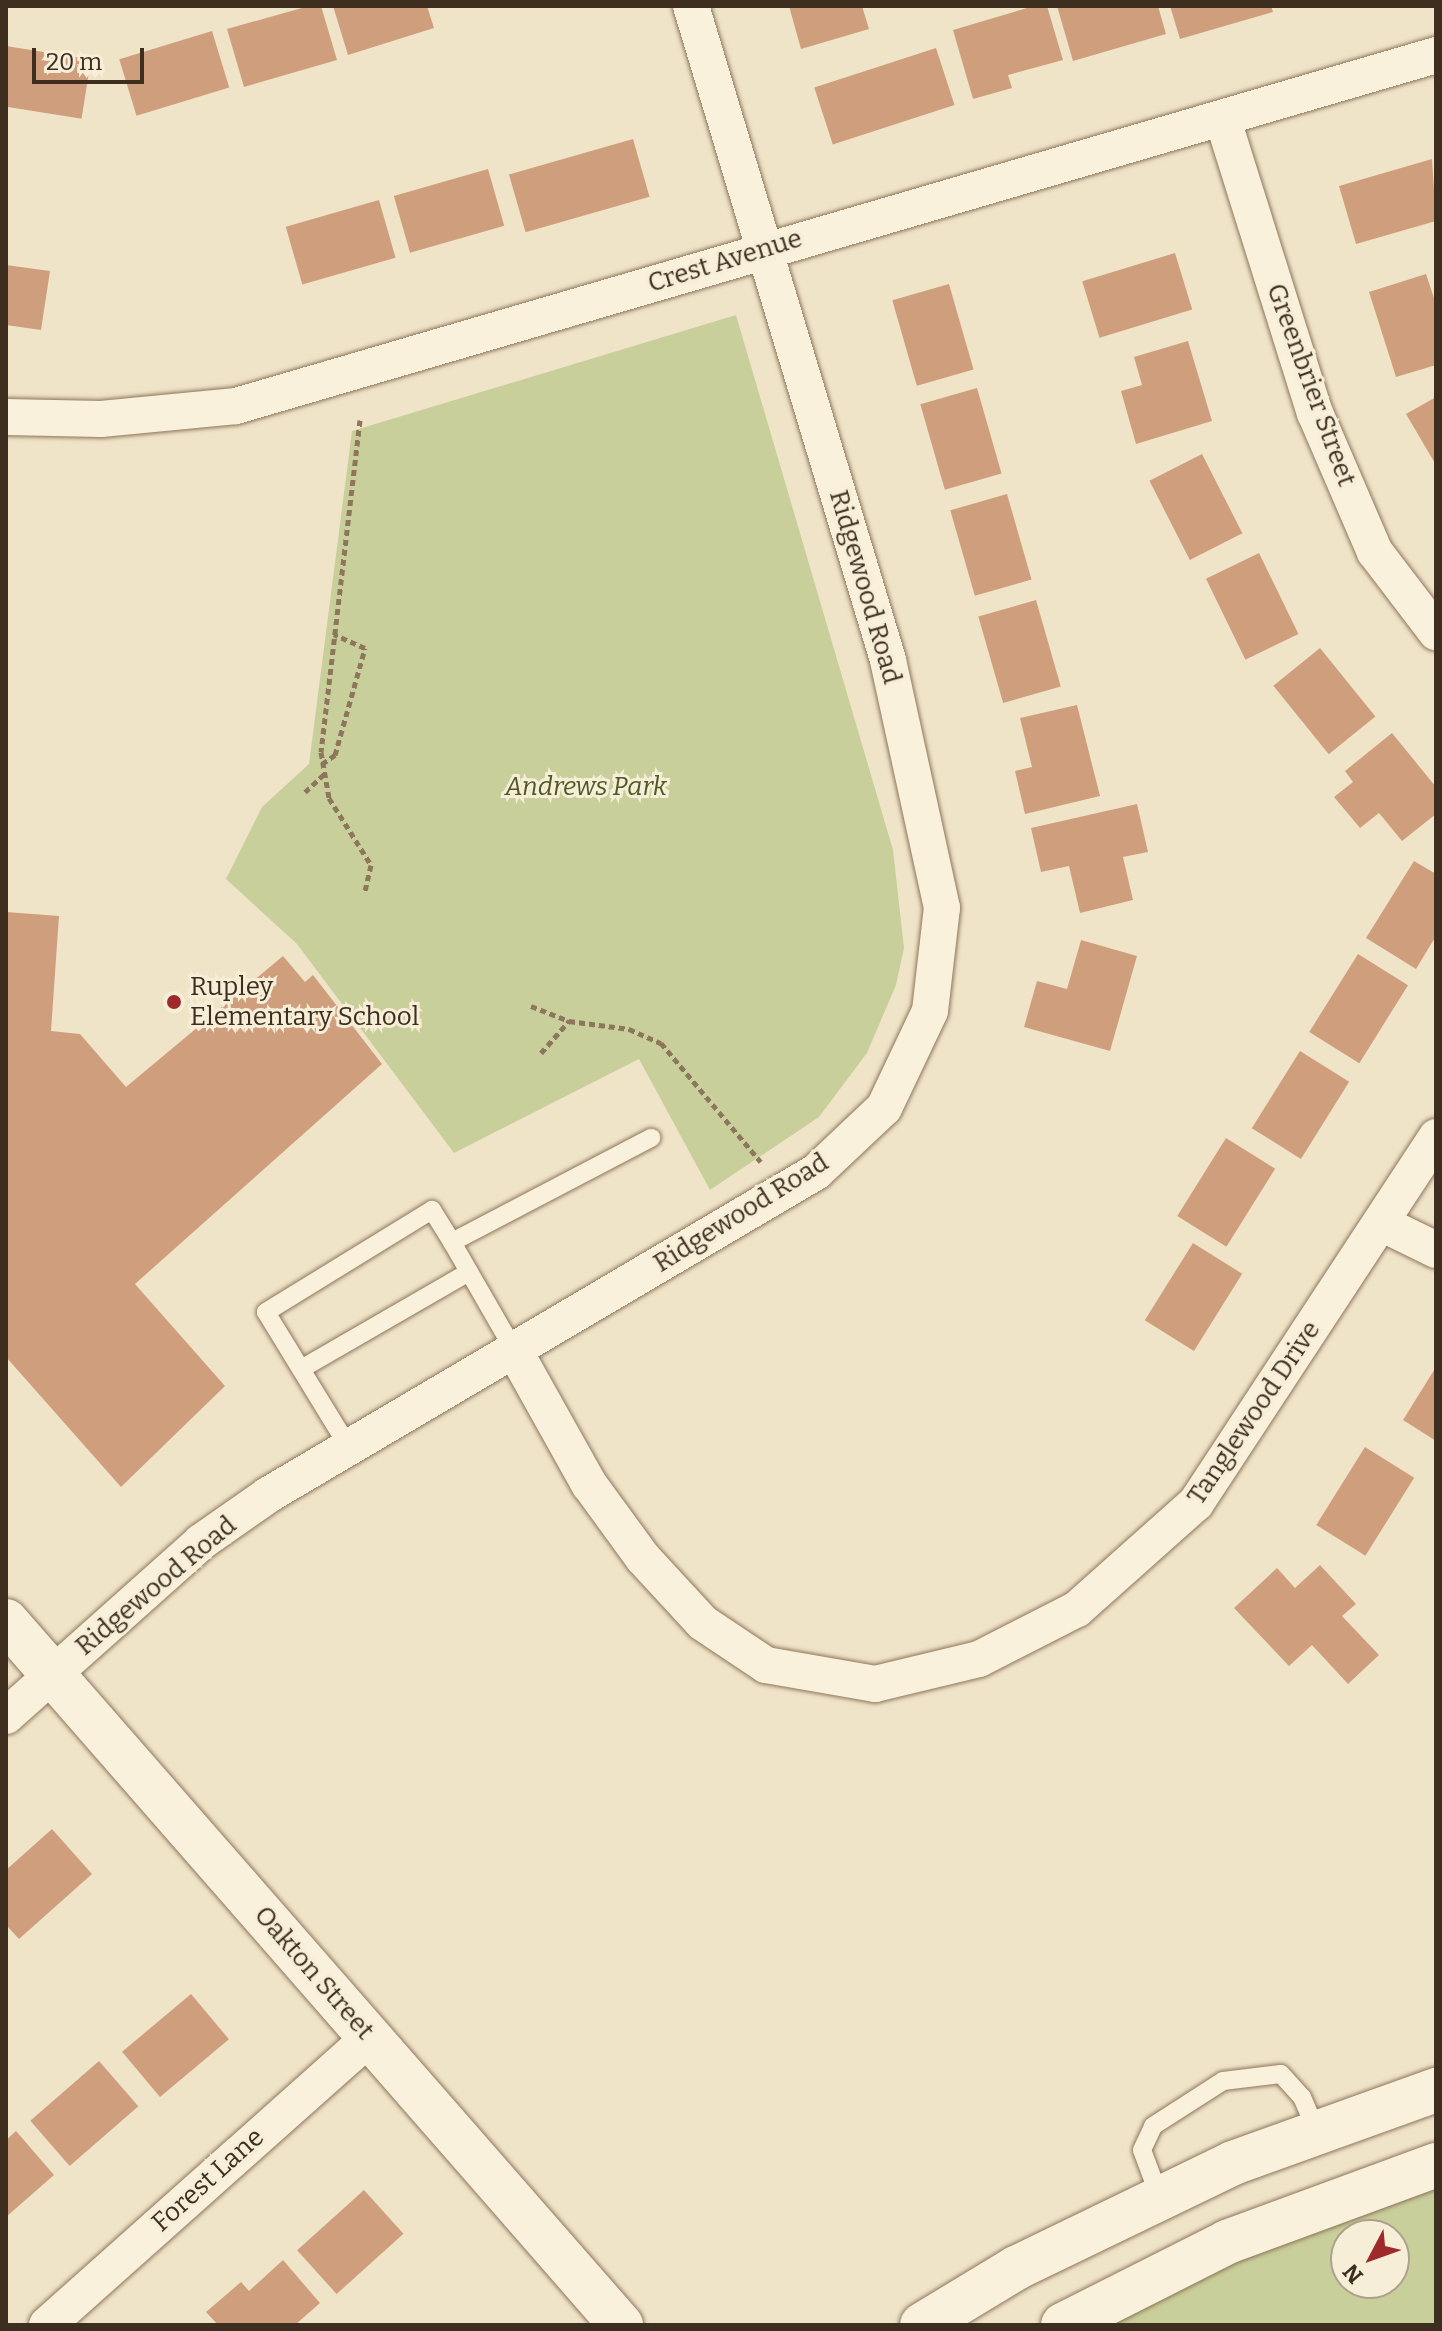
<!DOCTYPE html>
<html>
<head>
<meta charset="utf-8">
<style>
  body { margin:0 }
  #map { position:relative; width:1442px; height:2331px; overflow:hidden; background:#f0e4c8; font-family:Bitter,serif }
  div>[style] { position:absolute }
  .green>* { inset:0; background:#c9cf9b }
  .building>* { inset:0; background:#cf9f7d; transform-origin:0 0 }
  .path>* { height:5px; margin-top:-2.5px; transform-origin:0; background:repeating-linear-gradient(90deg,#8d765c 0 6px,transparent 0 10px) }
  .roads { filter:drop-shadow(0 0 2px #8d765c) drop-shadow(0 0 2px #8d765c) }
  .service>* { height:18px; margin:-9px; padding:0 9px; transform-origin:9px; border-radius:9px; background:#faf1dc }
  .minor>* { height:36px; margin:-18px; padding:0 18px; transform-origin:18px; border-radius:18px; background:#faf1dc }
  .tertiary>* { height:44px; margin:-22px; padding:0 22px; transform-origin:22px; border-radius:22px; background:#faf1dc }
  .secondary>* { height:44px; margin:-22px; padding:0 22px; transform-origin:22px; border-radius:22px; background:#faf1dc }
  .dots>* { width:22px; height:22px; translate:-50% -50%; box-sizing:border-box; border:4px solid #f7eed8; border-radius:50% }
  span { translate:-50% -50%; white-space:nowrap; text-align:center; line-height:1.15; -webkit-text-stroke:6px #f7eed8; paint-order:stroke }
  .street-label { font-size:26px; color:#3d2e20 }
  .park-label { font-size:26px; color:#4d5a26; font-style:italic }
  .poi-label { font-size:26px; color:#3d2e20 }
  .left { translate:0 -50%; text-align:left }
  .frame { position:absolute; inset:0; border:8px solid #3d2e20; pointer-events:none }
  .north { position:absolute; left:1330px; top:2219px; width:80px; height:80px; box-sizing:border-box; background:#f7eed8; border:2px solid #ada18e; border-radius:50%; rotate:229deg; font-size:22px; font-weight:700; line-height:32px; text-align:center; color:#3d2e20 }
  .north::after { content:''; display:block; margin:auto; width:28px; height:36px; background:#9e2a2b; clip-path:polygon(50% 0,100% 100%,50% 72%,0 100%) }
  .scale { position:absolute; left:32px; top:48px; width:112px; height:36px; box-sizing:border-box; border:4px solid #3d2e20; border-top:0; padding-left:10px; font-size:24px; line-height:28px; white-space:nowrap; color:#3d2e20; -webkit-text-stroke:6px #f7eed8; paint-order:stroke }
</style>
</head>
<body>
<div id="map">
  <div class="green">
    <i style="clip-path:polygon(736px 315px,893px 850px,904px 948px,896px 985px,867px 1053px,819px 1117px,710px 1190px,639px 1059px,454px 1153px,297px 944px,226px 879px,262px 807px,309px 764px,352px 431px)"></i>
    <i style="clip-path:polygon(evenodd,1436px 2165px,1436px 2325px,1063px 2325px,1436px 2165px,1346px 2235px,1394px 2235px,1394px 2283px,1346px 2283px,1346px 2235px)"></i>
  </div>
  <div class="building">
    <i style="clip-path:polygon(309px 6px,321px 6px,337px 60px,244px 87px,227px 29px)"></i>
    <i style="clip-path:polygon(333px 6px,427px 6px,434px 28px,348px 55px)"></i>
    <i style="clip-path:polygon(789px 6px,862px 6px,869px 29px,801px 49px)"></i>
    <i style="clip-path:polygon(1034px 6px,1047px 6px,1063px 60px,1008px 75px,1012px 88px,973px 99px,953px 30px)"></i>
    <i style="clip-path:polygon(1057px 6px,1158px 6px,1166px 34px,1073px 61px)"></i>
    <i style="clip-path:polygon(1170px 6px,1271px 6px,1273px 12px,1180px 39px)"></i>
    <i style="left:212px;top:31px;width:59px;height:97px;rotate:73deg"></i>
    <i style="left:6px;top:46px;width:86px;height:60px;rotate:9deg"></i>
    <i style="left:936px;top:48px;width:60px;height:128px;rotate:72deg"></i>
    <i style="left:633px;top:139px;width:60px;height:129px;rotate:74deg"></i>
    <i style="clip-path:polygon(1432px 159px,1436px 221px,1356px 244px,1339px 186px)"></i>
    <i style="left:488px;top:169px;width:59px;height:98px;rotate:74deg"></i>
    <i style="left:379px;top:200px;width:60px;height:97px;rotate:74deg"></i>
    <i style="left:1175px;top:253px;width:59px;height:97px;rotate:73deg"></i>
    <i style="clip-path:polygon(6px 265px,50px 271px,41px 330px,6px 325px)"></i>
    <i style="clip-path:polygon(1426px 274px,1436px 304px,1436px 365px,1396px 377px,1369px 292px)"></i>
    <i style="left:949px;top:284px;width:89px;height:59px;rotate:74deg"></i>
    <i style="clip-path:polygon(1188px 341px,1212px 421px,1136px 444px,1121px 391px,1142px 385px,1134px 357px)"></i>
    <i style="left:977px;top:388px;width:89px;height:59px;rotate:74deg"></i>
    <i style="clip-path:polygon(1436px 397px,1436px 465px,1406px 414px)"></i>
    <i style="left:1202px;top:454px;width:89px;height:59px;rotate:63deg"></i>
    <i style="left:1007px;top:494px;width:89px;height:59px;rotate:74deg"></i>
    <i style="left:1259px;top:553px;width:90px;height:59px;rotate:64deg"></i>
    <i style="left:1036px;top:600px;width:90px;height:60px;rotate:74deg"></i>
    <i style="left:1320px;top:648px;width:88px;height:60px;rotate:51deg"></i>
    <i style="clip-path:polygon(1077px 705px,1100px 796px,1025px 814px,1015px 771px,1032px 767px,1020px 718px)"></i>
    <i style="clip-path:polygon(1392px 733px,1436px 787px,1436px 814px,1402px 841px,1379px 813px,1360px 828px,1334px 797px,1353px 782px,1345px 771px)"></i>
    <i style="clip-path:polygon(1137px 804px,1148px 852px,1123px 857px,1133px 900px,1080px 913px,1069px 866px,1041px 872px,1031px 828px)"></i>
    <i style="clip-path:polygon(1414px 861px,1436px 874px,1436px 936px,1416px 969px,1366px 938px)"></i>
    <i style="clip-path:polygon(6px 912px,59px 916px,51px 1031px,80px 1034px,126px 1087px,283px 956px,305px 982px,313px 975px,382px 1064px,135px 1284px,225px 1386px,121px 1487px,6px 1357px)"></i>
    <i style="clip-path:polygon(1081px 940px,1137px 956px,1110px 1051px,1024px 1027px,1037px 981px,1067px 989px)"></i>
    <i style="left:1358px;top:954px;width:59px;height:92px;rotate:32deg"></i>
    <i style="left:1300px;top:1051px;width:58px;height:91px;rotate:32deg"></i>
    <i style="left:1226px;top:1138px;width:58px;height:92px;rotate:32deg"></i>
    <i style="left:1193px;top:1243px;width:58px;height:91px;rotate:32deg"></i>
    <i style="clip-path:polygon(1436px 1367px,1436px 1441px,1403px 1420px)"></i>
    <i style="left:1365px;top:1447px;width:58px;height:92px;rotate:32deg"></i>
    <i style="clip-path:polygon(1320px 1565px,1356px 1604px,1342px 1616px,1379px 1655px,1348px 1684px,1312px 1645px,1289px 1666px,1234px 1608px,1277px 1568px,1295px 1588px)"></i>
    <i style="clip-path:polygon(52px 1829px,92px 1874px,19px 1939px,6px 1925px,6px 1870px)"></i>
    <i style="left:191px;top:1994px;width:59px;height:90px;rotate:50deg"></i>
    <i style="left:99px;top:2061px;width:60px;height:91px;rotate:49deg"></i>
    <i style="clip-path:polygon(16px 2131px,54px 2175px,6px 2217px,6px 2140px)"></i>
    <i style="left:364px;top:2190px;width:59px;height:90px;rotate:48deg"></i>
    <i style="clip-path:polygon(283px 2260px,320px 2303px,295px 2325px,218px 2325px,206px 2312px,241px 2282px,249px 2291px)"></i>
  </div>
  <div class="path">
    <i style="left:360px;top:420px;width:334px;rotate:96.7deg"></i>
    <i style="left:321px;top:752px;width:47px;rotate:80.1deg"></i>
    <i style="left:329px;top:798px;width:79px;rotate:57.9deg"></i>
    <i style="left:371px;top:865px;width:28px;rotate:103deg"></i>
    <i style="left:322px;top:764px;width:16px;rotate:-35deg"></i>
    <i style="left:335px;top:755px;width:111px;rotate:-74.3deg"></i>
    <i style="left:365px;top:648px;width:34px;rotate:-156deg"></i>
    <i style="left:305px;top:792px;width:26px;rotate:-43deg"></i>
    <i style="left:531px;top:1006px;width:41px;rotate:21.5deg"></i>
    <i style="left:541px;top:1053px;width:43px;rotate:-48.8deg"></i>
    <i style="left:569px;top:1021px;width:61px;rotate:7.6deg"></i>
    <i style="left:629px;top:1029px;width:35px;rotate:24deg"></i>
    <i style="left:661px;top:1043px;width:155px;rotate:50deg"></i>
  </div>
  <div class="roads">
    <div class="service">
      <i style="left:514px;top:1350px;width:125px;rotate:-119.9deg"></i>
      <i style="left:452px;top:1242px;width:225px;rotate:-27.6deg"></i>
      <i style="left:301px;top:1369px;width:194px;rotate:-30deg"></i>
      <i style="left:348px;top:1446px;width:157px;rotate:-121.5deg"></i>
      <i style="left:266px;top:1312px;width:195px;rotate:-31.6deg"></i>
      <i style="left:432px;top:1210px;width:38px;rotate:58deg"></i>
      <i style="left:1160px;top:2198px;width:51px;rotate:-110.6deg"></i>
      <i style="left:1142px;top:2150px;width:26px;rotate:-65deg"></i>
      <i style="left:1153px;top:2126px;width:83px;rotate:-32.7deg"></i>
      <i style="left:1223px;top:2081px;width:58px;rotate:-6.9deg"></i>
      <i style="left:1281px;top:2074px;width:31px;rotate:48deg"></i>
      <i style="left:1302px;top:2097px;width:38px;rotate:67deg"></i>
    </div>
    <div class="minor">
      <i style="left:1223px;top:120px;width:307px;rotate:72.6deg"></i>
      <i style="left:1315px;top:413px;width:151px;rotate:66.7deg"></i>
      <i style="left:1375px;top:552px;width:101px;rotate:52.7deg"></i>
      <i style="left:6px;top:417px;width:95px;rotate:1.2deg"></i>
      <i style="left:101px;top:419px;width:136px;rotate:-5.5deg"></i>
      <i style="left:236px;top:406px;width:1250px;rotate:-16.3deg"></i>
      <i style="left:1381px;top:1223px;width:61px;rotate:26.1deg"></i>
      <i style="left:514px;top:1350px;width:154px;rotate:60.8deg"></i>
      <i style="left:589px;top:1484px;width:92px;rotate:53.9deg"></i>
      <i style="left:643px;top:1558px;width:88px;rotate:47.3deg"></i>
      <i style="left:703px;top:1623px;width:76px;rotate:33.7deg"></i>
      <i style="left:766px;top:1665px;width:111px;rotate:9.9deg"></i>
      <i style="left:875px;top:1684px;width:107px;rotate:-13.5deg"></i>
      <i style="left:979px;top:1659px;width:110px;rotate:-27deg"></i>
      <i style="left:1077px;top:1609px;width:159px;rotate:-41.7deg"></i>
      <i style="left:1196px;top:1503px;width:438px;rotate:-56.7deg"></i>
      <i style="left:6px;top:1716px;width:261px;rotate:-41.7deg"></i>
      <i style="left:201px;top:1542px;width:82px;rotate:-35deg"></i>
      <i style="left:268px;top:1495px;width:636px;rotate:-30.52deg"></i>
      <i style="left:816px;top:1172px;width:93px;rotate:-43.3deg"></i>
      <i style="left:884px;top:1108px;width:107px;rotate:-64.6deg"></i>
      <i style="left:930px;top:1011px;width:104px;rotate:-83.4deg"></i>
      <i style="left:942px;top:908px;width:254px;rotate:-102.3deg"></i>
      <i style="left:888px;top:660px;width:683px;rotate:-106.76deg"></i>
      <i style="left:47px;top:2325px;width:433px;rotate:-41.7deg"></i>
    </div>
    <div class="tertiary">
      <i style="left:6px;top:1621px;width:935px;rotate:48.86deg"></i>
    </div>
    <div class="secondary">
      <i style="left:922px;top:2325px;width:110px;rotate:-31.2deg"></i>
      <i style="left:1016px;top:2268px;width:241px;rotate:-25.8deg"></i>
      <i style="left:1233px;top:2163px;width:216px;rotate:-19.8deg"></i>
      <i style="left:1063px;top:2325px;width:184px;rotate:-26.8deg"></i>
      <i style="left:1227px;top:2242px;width:223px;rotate:-20.2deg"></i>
    </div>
  </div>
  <div class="dots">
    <i style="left:174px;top:1002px;background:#9e2a2b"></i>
  </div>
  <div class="street-label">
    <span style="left:725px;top:261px;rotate:-17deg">Crest Avenue</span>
    <span style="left:1311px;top:385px;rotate:70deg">Greenbrier Street</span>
    <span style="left:865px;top:587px;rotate:74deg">Ridgewood Road</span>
    <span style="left:741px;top:1213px;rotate:-32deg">Ridgewood Road</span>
    <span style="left:1254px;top:1413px;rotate:-56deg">Tanglewood Drive</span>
    <span style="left:156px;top:1586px;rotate:-40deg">Ridgewood Road</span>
    <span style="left:314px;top:1973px;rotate:49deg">Oakton Street</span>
    <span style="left:208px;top:2180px;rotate:-42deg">Forest Lane</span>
  </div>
  <div class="park-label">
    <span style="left:586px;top:787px">Andrews Park</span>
  </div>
  <div class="poi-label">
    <span class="left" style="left:190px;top:1002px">Rupley<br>Elementary School</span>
  </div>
  <div class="frame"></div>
  <div class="north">N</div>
  <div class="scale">20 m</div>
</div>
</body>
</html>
